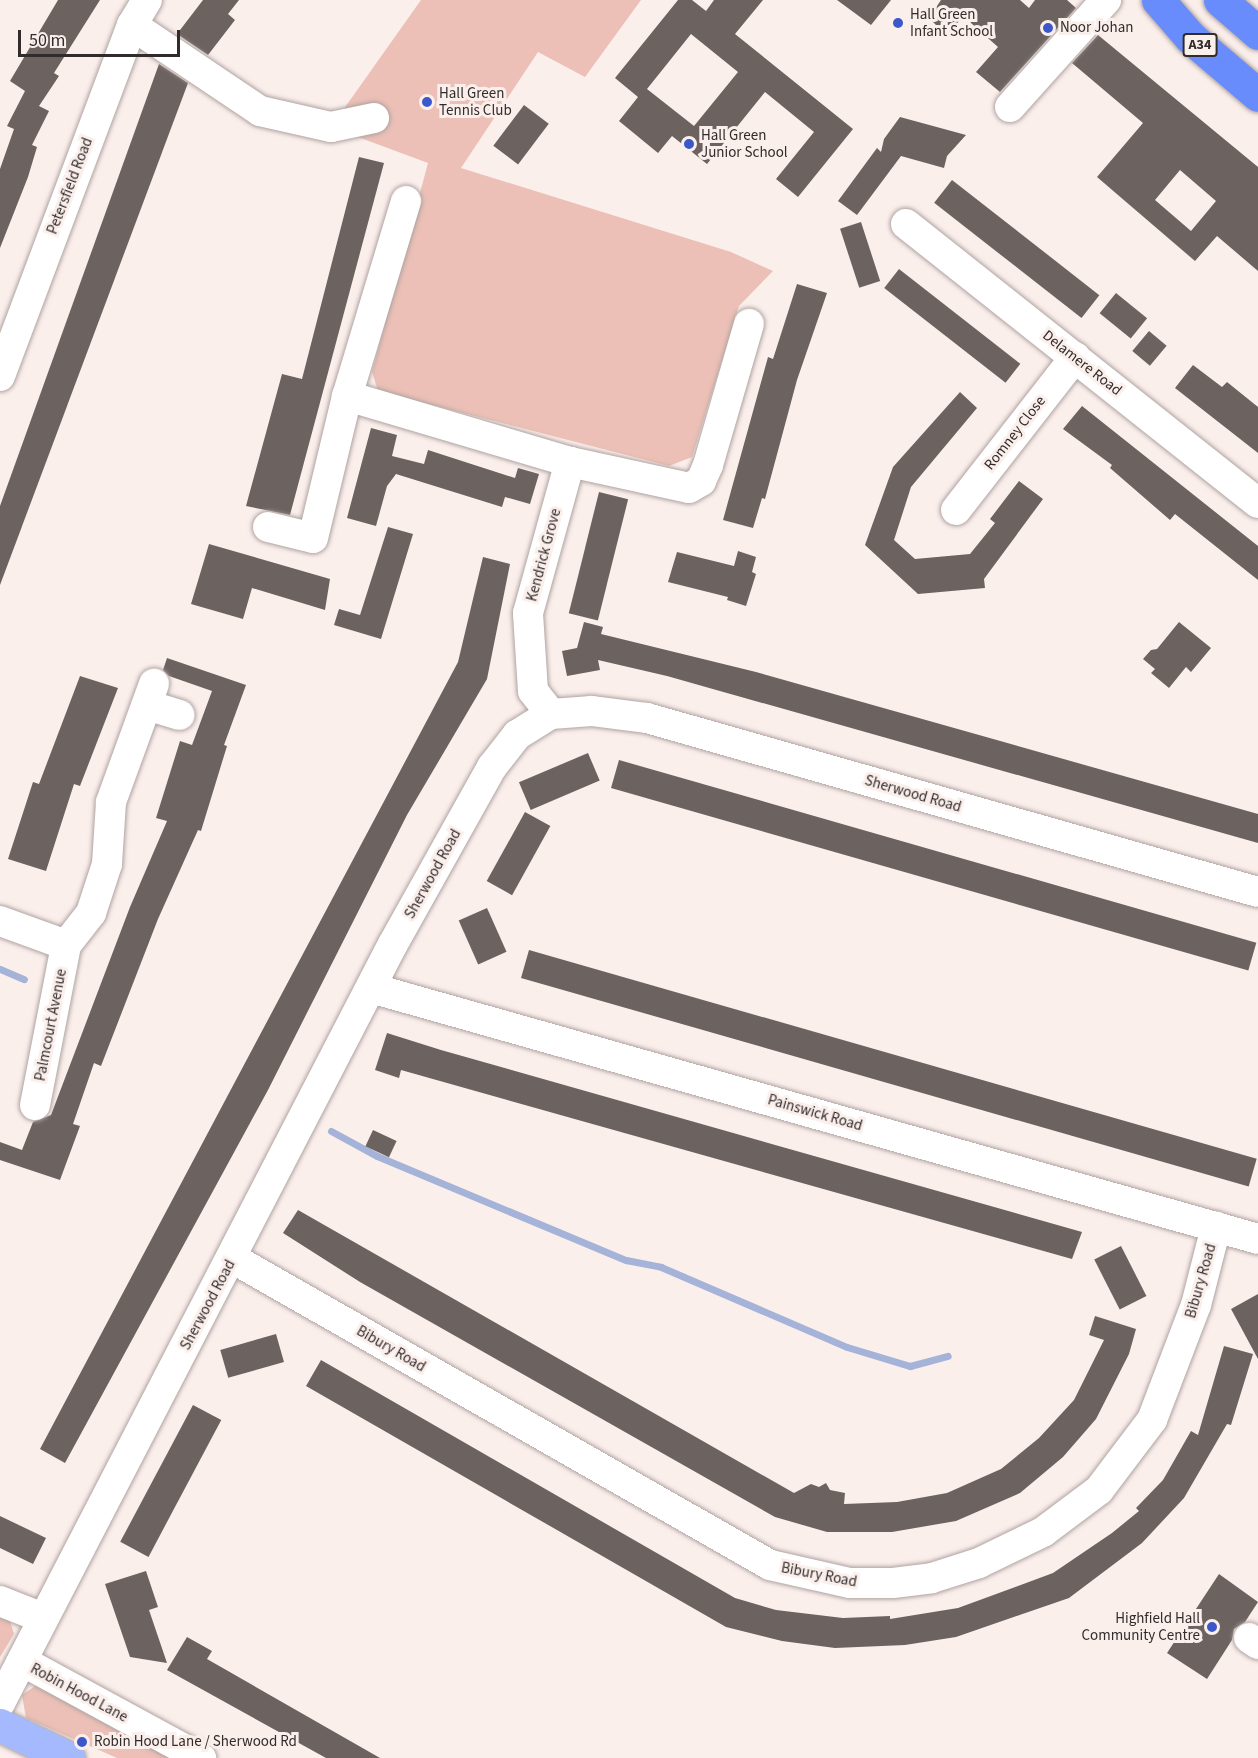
<!DOCTYPE html>
<html>
<head>
<meta charset="utf-8">
<style>
  body { margin:0 }
  #map { position:relative; width:1258px; height:1758px; overflow:hidden; background:#fbefec; font-family:"Source Sans 3",sans-serif }
  div>[style] { position:absolute }
  .green>* { inset:0; background:#ecc0b6 }
  .stream>* { height:7px; margin:-3.5px; padding:0 3.5px; transform-origin:3.5px; border-radius:3.5px; background:#a5b3d8 }
  .building>* { inset:0; background:#6c625f; transform-origin:0 0 }
  .roads { filter:drop-shadow(0 0 2px #afa3a1) drop-shadow(0 0 2px #afa3a1) }
  .minor>* { height:30px; margin:-15px; padding:0 15px; transform-origin:15px; border-radius:15px; background:#fff }
  .major>* { height:33px; margin:-16.5px; padding:0 16.5px; transform-origin:16.5px; border-radius:16.5px; background:#a5bafe }
  .highway>* { height:33px; margin:-16.5px; padding:0 16.5px; transform-origin:16.5px; border-radius:16.5px; background:#698cfd }
  .dots>* { width:16px; height:16px; translate:-50% -50%; box-sizing:border-box; border:3px solid #fbefec; border-radius:50% }
  span { translate:-50% -50%; white-space:nowrap; text-align:center; line-height:1.15; -webkit-text-stroke:6px #fbefec; paint-order:stroke }
  .shield-label span { padding:2px 4px; background:#fbefec; border:2px solid; border-radius:4px; -webkit-text-stroke-width:0 }
  .shield-label { font-size:14px; color:#312c2b; font-weight:700 }
  .poi-label { font-size:15px; color:#312c2b }
  .left { translate:0 -50%; text-align:left }
  .right { translate:-100% -50%; text-align:right }
  .street-label { font-size:15px; color:#312c2b }
  .scale { position:absolute; left:18px; top:30px; width:162px; height:27px; box-sizing:border-box; border:3px solid #312c2b; border-top:0; padding-left:8px; font-size:18px; line-height:21px; white-space:nowrap; color:#312c2b; -webkit-text-stroke:4px #fbefec; paint-order:stroke }
</style>
</head>
<body>
<div id="map">
  <div class="green">
    <i style="clip-path:polygon(421px 0,641px 0,585px 77px,538px 52px,461px 168px,731px 252px,773px 271px,739px 306px,692px 457px,669px 466px,378px 391px,372px 372px,428px 163px,331px 127px)"></i>
    <i style="clip-path:polygon(0 1617px,10px 1621px,14px 1634px,0 1657px)"></i>
    <i style="clip-path:polygon(35px 1686px,105px 1712px,190px 1758px,117px 1758px,26px 1718px,22px 1695px)"></i>
  </div>
  <div class="stream">
    <i style="left:0;top:969px;width:26px;rotate:23deg"></i>
    <i style="left:331px;top:1131px;width:52px;rotate:28.5deg"></i>
    <i style="left:377px;top:1156px;width:270px;rotate:22.7deg"></i>
    <i style="left:626px;top:1260px;width:36px;rotate:11deg"></i>
    <i style="left:661px;top:1267px;width:202px;rotate:23.3deg"></i>
    <i style="left:847px;top:1347px;width:66px;rotate:16.8deg"></i>
    <i style="left:910px;top:1366px;width:39px;rotate:-15deg"></i>
  </div>
  <div class="building">
    <i style="clip-path:polygon(58px 0,100px 0,54px 73px,59px 76px,39px 106px,49px 111px,32px 145px,37px 147px,28px 177px,0 248px,0 169px,14px 129px,7px 126px,25px 91px,10px 81px)"></i>
    <i style="clip-path:polygon(203px 0,239px 0,228px 14px,235px 20px,208px 55px,177px 34px)"></i>
    <i style="clip-path:polygon(evenodd,678px 0,692px 0,706px 11px,714px 0,763px 0,735px 34px,853px 129px,798px 197px,776px 179px,814px 132px,765px 92px,707px 164px,672px 136px,658px 153px,619px 121px,638px 97px,615px 78px,678px 0,691px 34px,738px 72px,694px 126px,647px 89px,691px 34px)"></i>
    <i style="clip-path:polygon(837px 0,891px 0,871px 25px)"></i>
    <i style="clip-path:polygon(941px 0,1020px 0,1029px 8px,1035px 0,1067px 0,1076px 8px,1000px 92px,976px 72px,998px 47px,963px 16px,947px 36px,929px 18px)"></i>
    <i style="clip-path:polygon(evenodd,1098px 35px,1258px 167px,1258px 271px,1217px 236px,1195px 261px,1097px 177px,1143px 123px,1072px 63px,1098px 35px,1180px 170px,1216px 201px,1191px 231px,1155px 200px,1180px 170px)"></i>
    <i style="clip-path:polygon(159px 64px,188px 83px,0 585px,0 506px)"></i>
    <i style="left:524px;top:105px;width:31px;height:51px;rotate:37deg"></i>
    <i style="clip-path:polygon(900px 117px,966px 135px,947px 156px,944px 168px,901px 156px,857px 215px,838px 201px,877px 148px,881px 152px,884px 139px)"></i>
    <i style="clip-path:polygon(359px 157px,384px 163px,290px 515px,246px 506px,282px 374px,302px 379px)"></i>
    <i style="left:952px;top:180px;width:187px;height:29px;rotate:38deg"></i>
    <i style="left:861px;top:222px;width:62px;height:22px;rotate:72deg"></i>
    <i style="left:899px;top:269px;width:154px;height:24px;rotate:38deg"></i>
    <i style="clip-path:polygon(797px 284px,827px 293px,797px 380px,765px 499px,762px 498px,753px 528px,723px 520px,768px 357px,773px 359px)"></i>
    <i style="left:1116px;top:293px;width:40px;height:26px;rotate:39deg"></i>
    <i style="left:1149px;top:331px;width:23px;height:26px;rotate:40deg"></i>
    <i style="clip-path:polygon(1193px 365px,1222px 387px,1227px 382px,1258px 407px,1258px 453px,1175px 388px)"></i>
    <i style="clip-path:polygon(960px 392px,977px 408px,911px 487px,894px 540px,915px 559px,970px 554px,995px 523px,990px 519px,1019px 481px,1043px 499px,984px 579px,985px 588px,918px 594px,865px 545px,893px 467px)"></i>
    <i style="clip-path:polygon(1082px 406px,1258px 546px,1258px 580px,1175px 514px,1170px 520px,1110px 468px,1112px 465px,1063px 429px)"></i>
    <i style="clip-path:polygon(371px 428px,397px 435px,392px 456px,424px 464px,428px 450px,515px 478px,518px 468px,539px 474px,530px 504px,505px 497px,502px 507px,396px 474px,387px 486px,376px 526px,347px 518px)"></i>
    <i style="left:599px;top:492px;width:30px;height:125px;rotate:14deg"></i>
    <i style="clip-path:polygon(388px 527px,413px 534px,381px 639px,334px 625px,339px 609px,360px 615px)"></i>
    <i style="clip-path:polygon(209px 544px,330px 579px,325px 610px,252px 588px,243px 619px,191px 604px)"></i>
    <i style="clip-path:polygon(738px 551px,756px 557px,752px 572px,756px 574px,746px 606px,727px 600px,728px 597px,668px 582px,677px 552px,734px 566px)"></i>
    <i style="clip-path:polygon(483px 557px,510px 564px,487px 679px,407px 815px,268px 1090px,65px 1463px,40px 1449px,458px 662px)"></i>
    <i style="clip-path:polygon(584px 622px,603px 627px,601px 634px,756px 672px,1258px 814px,1258px 843px,667px 676px,598px 660px,600px 670px,567px 676px,562px 651px,577px 648px)"></i>
    <i style="clip-path:polygon(1179px 622px,1211px 648px,1191px 672px,1186px 667px,1169px 688px,1151px 673px,1155px 669px,1143px 659px,1151px 650px,1157px 649px)"></i>
    <i style="clip-path:polygon(167px 658px,246px 685px,224px 745px,227px 746px,201px 831px,198px 830px,158px 919px,101px 1066px,94px 1063px,73px 1124px,80px 1126px,60px 1180px,0 1160px,0 1142px,22px 1150px,33px 1122px,51px 1115px,130px 907px,167px 821px,156px 818px,180px 741px,192px 745px,212px 691px,169px 676px,163px 670px)"></i>
    <i style="clip-path:polygon(80px 676px,118px 688px,80px 786px,74px 784px,46px 871px,8px 859px,33px 782px,39px 784px)"></i>
    <i style="left:588px;top:753px;width:30px;height:75px;rotate:67deg"></i>
    <i style="left:619px;top:760px;width:663px;height:29px;rotate:16deg"></i>
    <i style="left:525px;top:812px;width:29px;height:79px;rotate:29deg"></i>
    <i style="left:487px;top:908px;width:48px;height:31px;rotate:66deg"></i>
    <i style="left:529px;top:950px;width:757px;height:29px;rotate:16deg"></i>
    <i style="clip-path:polygon(387px 1033px,441px 1050px,1082px 1232px,1072px 1259px,401px 1070px,399px 1078px,375px 1070px)"></i>
    <i style="left:373px;top:1130px;width:26px;height:18px;rotate:25deg"></i>
    <i style="clip-path:polygon(298px 1210px,794px 1493px,811px 1484px,819px 1487px,826px 1483px,830px 1490px,845px 1493px,844px 1504px,897px 1502px,947px 1493px,1001px 1469px,1039px 1438px,1074px 1400px,1104px 1340px,1089px 1335px,1095px 1316px,1136px 1329px,1129px 1354px,1096px 1419px,1063px 1457px,1020px 1493px,956px 1521px,892px 1532px,827px 1532px,775px 1517px,360px 1282px,283px 1233px)"></i>
    <i style="left:1121px;top:1246px;width:56px;height:30px;rotate:63deg"></i>
    <i style="clip-path:polygon(1258px 1294px,1258px 1359px,1231px 1309px)"></i>
    <i style="left:276px;top:1334px;width:29px;height:58px;rotate:74deg"></i>
    <i style="clip-path:polygon(1224px 1346px,1253px 1354px,1231px 1425px,1227px 1424px,1184px 1498px,1142px 1543px,1069px 1598px,956px 1637px,905px 1645px,835px 1648px,782px 1641px,726px 1627px,306px 1386px,321px 1360px,735px 1598px,776px 1610px,843px 1618px,890px 1616px,890px 1619px,958px 1608px,1053px 1573px,1112px 1533px,1139px 1511px,1136px 1508px,1163px 1480px,1191px 1431px,1198px 1435px)"></i>
    <i style="left:193px;top:1405px;width:32px;height:155px;rotate:28deg"></i>
    <i style="clip-path:polygon(0 1516px,46px 1538px,33px 1564px,0 1548px)"></i>
    <i style="clip-path:polygon(146px 1571px,158px 1607px,149px 1610px,167px 1663px,130px 1657px,105px 1584px)"></i>
    <i style="clip-path:polygon(1219px 1574px,1258px 1602px,1245px 1622px,1234px 1629px,1232px 1640px,1207px 1679px,1167px 1653px)"></i>
    <i style="clip-path:polygon(187px 1637px,212px 1651px,207px 1659px,380px 1758px,326px 1758px,167px 1670px)"></i>
  </div>
  <div class="roads">
    <div class="minor">
      <i style="left:132px;top:25px;width:154px;rotate:33.9deg"></i>
      <i style="left:260px;top:111px;width:73px;rotate:12.7deg"></i>
      <i style="left:331px;top:127px;width:44px;rotate:-11.8deg"></i>
      <i style="left:1010px;top:107px;width:144px;rotate:-48.1deg"></i>
      <i style="left:406px;top:201px;width:204px;rotate:106.8deg"></i>
      <i style="left:347px;top:396px;width:233px;rotate:16.5deg"></i>
      <i style="left:570px;top:462px;width:122px;rotate:12.3deg"></i>
      <i style="left:689px;top:488px;width:14px;rotate:-30deg"></i>
      <i style="left:701px;top:481px;width:17px;rotate:-66deg"></i>
      <i style="left:708px;top:465px;width:147px;rotate:-73.8deg"></i>
      <i style="left:906px;top:224px;width:449px;rotate:38.4deg"></i>
      <i style="left:0;top:376px;width:375px;rotate:-69.4deg"></i>
      <i style="left:132px;top:25px;width:29px;rotate:-59deg"></i>
      <i style="left:956px;top:510px;width:194px;rotate:-52.1deg"></i>
      <i style="left:268px;top:527px;width:46px;rotate:13.7deg"></i>
      <i style="left:313px;top:538px;width:146px;rotate:-76.5deg"></i>
      <i style="left:147px;top:705px;width:34px;rotate:17deg"></i>
      <i style="left:551px;top:714px;width:29px;rotate:-128deg"></i>
      <i style="left:533px;top:691px;width:78px;rotate:-93.7deg"></i>
      <i style="left:528px;top:613px;width:157px;rotate:-74.5deg"></i>
      <i style="left:0;top:921px;width:70px;rotate:20deg"></i>
      <i style="left:371px;top:988px;width:922px;rotate:15.8deg"></i>
      <i style="left:35px;top:1105px;width:163px;rotate:-79deg"></i>
      <i style="left:66px;top:945px;width:41px;rotate:-52deg"></i>
      <i style="left:91px;top:913px;width:52px;rotate:-71.9deg"></i>
      <i style="left:107px;top:864px;width:62px;rotate:-86.3deg"></i>
      <i style="left:111px;top:802px;width:126px;rotate:-70deg"></i>
      <i style="left:232px;top:1258px;width:619px;rotate:29.71deg"></i>
      <i style="left:770px;top:1565px;width:81px;rotate:12.8deg"></i>
      <i style="left:849px;top:1583px;width:44px"></i>
      <i style="left:893px;top:1583px;width:39px;rotate:-7deg"></i>
      <i style="left:932px;top:1578px;width:49px;rotate:-17.7deg"></i>
      <i style="left:979px;top:1563px;width:71px;rotate:-25.8deg"></i>
      <i style="left:1043px;top:1532px;width:70px;rotate:-36.9deg"></i>
      <i style="left:1099px;top:1490px;width:88px;rotate:-52.9deg"></i>
      <i style="left:1152px;top:1420px;width:123px;rotate:-69.1deg"></i>
      <i style="left:1196px;top:1305px;width:81px;rotate:-75.6deg"></i>
      <i style="left:0;top:1601px;width:46px;rotate:21.6deg"></i>
      <i style="left:1249px;top:1638px;width:11px;rotate:34deg"></i>
      <i style="left:22px;top:1661px;width:204px;rotate:28.5deg"></i>
      <i style="left:0;top:1703px;width:855px;rotate:-62.63deg"></i>
      <i style="left:393px;top:944px;width:203px;rotate:-60.8deg"></i>
      <i style="left:492px;top:767px;width:41px;rotate:-52deg"></i>
      <i style="left:517px;top:735px;width:40px;rotate:-32deg"></i>
      <i style="left:551px;top:714px;width:41px;rotate:-4.2deg"></i>
      <i style="left:592px;top:711px;width:55px;rotate:7.3deg"></i>
      <i style="left:647px;top:718px;width:635px;rotate:15.9deg"></i>
    </div>
    <div class="major">
      <i style="left:0;top:1725px;width:76px;rotate:25.9deg"></i>
    </div>
    <div class="highway">
      <i style="left:1158px;top:0;width:49px;rotate:49.1deg"></i>
      <i style="left:1190px;top:37px;width:89px;rotate:40.5deg"></i>
      <i style="left:1220px;top:0;width:50px;rotate:41deg"></i>
    </div>
  </div>
  <div class="dots">
    <i style="left:898px;top:23px;background:#3b57c9"></i>
    <i style="left:1048px;top:28px;background:#3b57c9"></i>
    <i style="left:427px;top:102px;background:#3b57c9"></i>
    <i style="left:689px;top:144px;background:#3b57c9"></i>
    <i style="left:1212px;top:1627px;background:#3b57c9"></i>
    <i style="left:82px;top:1742px;background:#3b57c9"></i>
  </div>
  <div class="shield-label">
    <span style="left:1200px;top:45px">A34</span>
  </div>
  <div class="poi-label">
    <span class="left" style="left:910px;top:23px">Hall Green<br>Infant School</span>
    <span class="left" style="left:1060px;top:28px">Noor Johan</span>
    <span class="left" style="left:439px;top:102px">Hall Green<br>Tennis Club</span>
    <span class="left" style="left:701px;top:144px">Hall Green<br>Junior School</span>
    <span class="right" style="left:1200px;top:1627px">Highfield Hall<br>Community Centre</span>
    <span class="left" style="left:94px;top:1742px">Robin Hood Lane / Sherwood Rd</span>
  </div>
  <div class="street-label">
    <span style="left:70px;top:186px;rotate:-69deg">Petersfield Road</span>
    <span style="left:1082px;top:363px;rotate:38deg">Delamere Road</span>
    <span style="left:1015px;top:433px;rotate:-52deg">Romney Close</span>
    <span style="left:544px;top:555px;rotate:-75deg">Kendrick Grove</span>
    <span style="left:913px;top:794px;rotate:16deg">Sherwood Road</span>
    <span style="left:433px;top:874px;rotate:-61deg">Sherwood Road</span>
    <span style="left:51px;top:1025px;rotate:-79deg">Palmcourt Avenue</span>
    <span style="left:815px;top:1113px;rotate:16deg">Painswick Road</span>
    <span style="left:1201px;top:1281px;rotate:-74deg">Bibury Road</span>
    <span style="left:208px;top:1305px;rotate:-62deg">Sherwood Road</span>
    <span style="left:391px;top:1349px;rotate:30deg">Bibury Road</span>
    <span style="left:819px;top:1575px;rotate:11deg">Bibury Road</span>
    <span style="left:79px;top:1693px;rotate:28deg">Robin Hood Lane</span>
  </div>
  <div class="scale">50 m</div>
</div>
</body>
</html>
